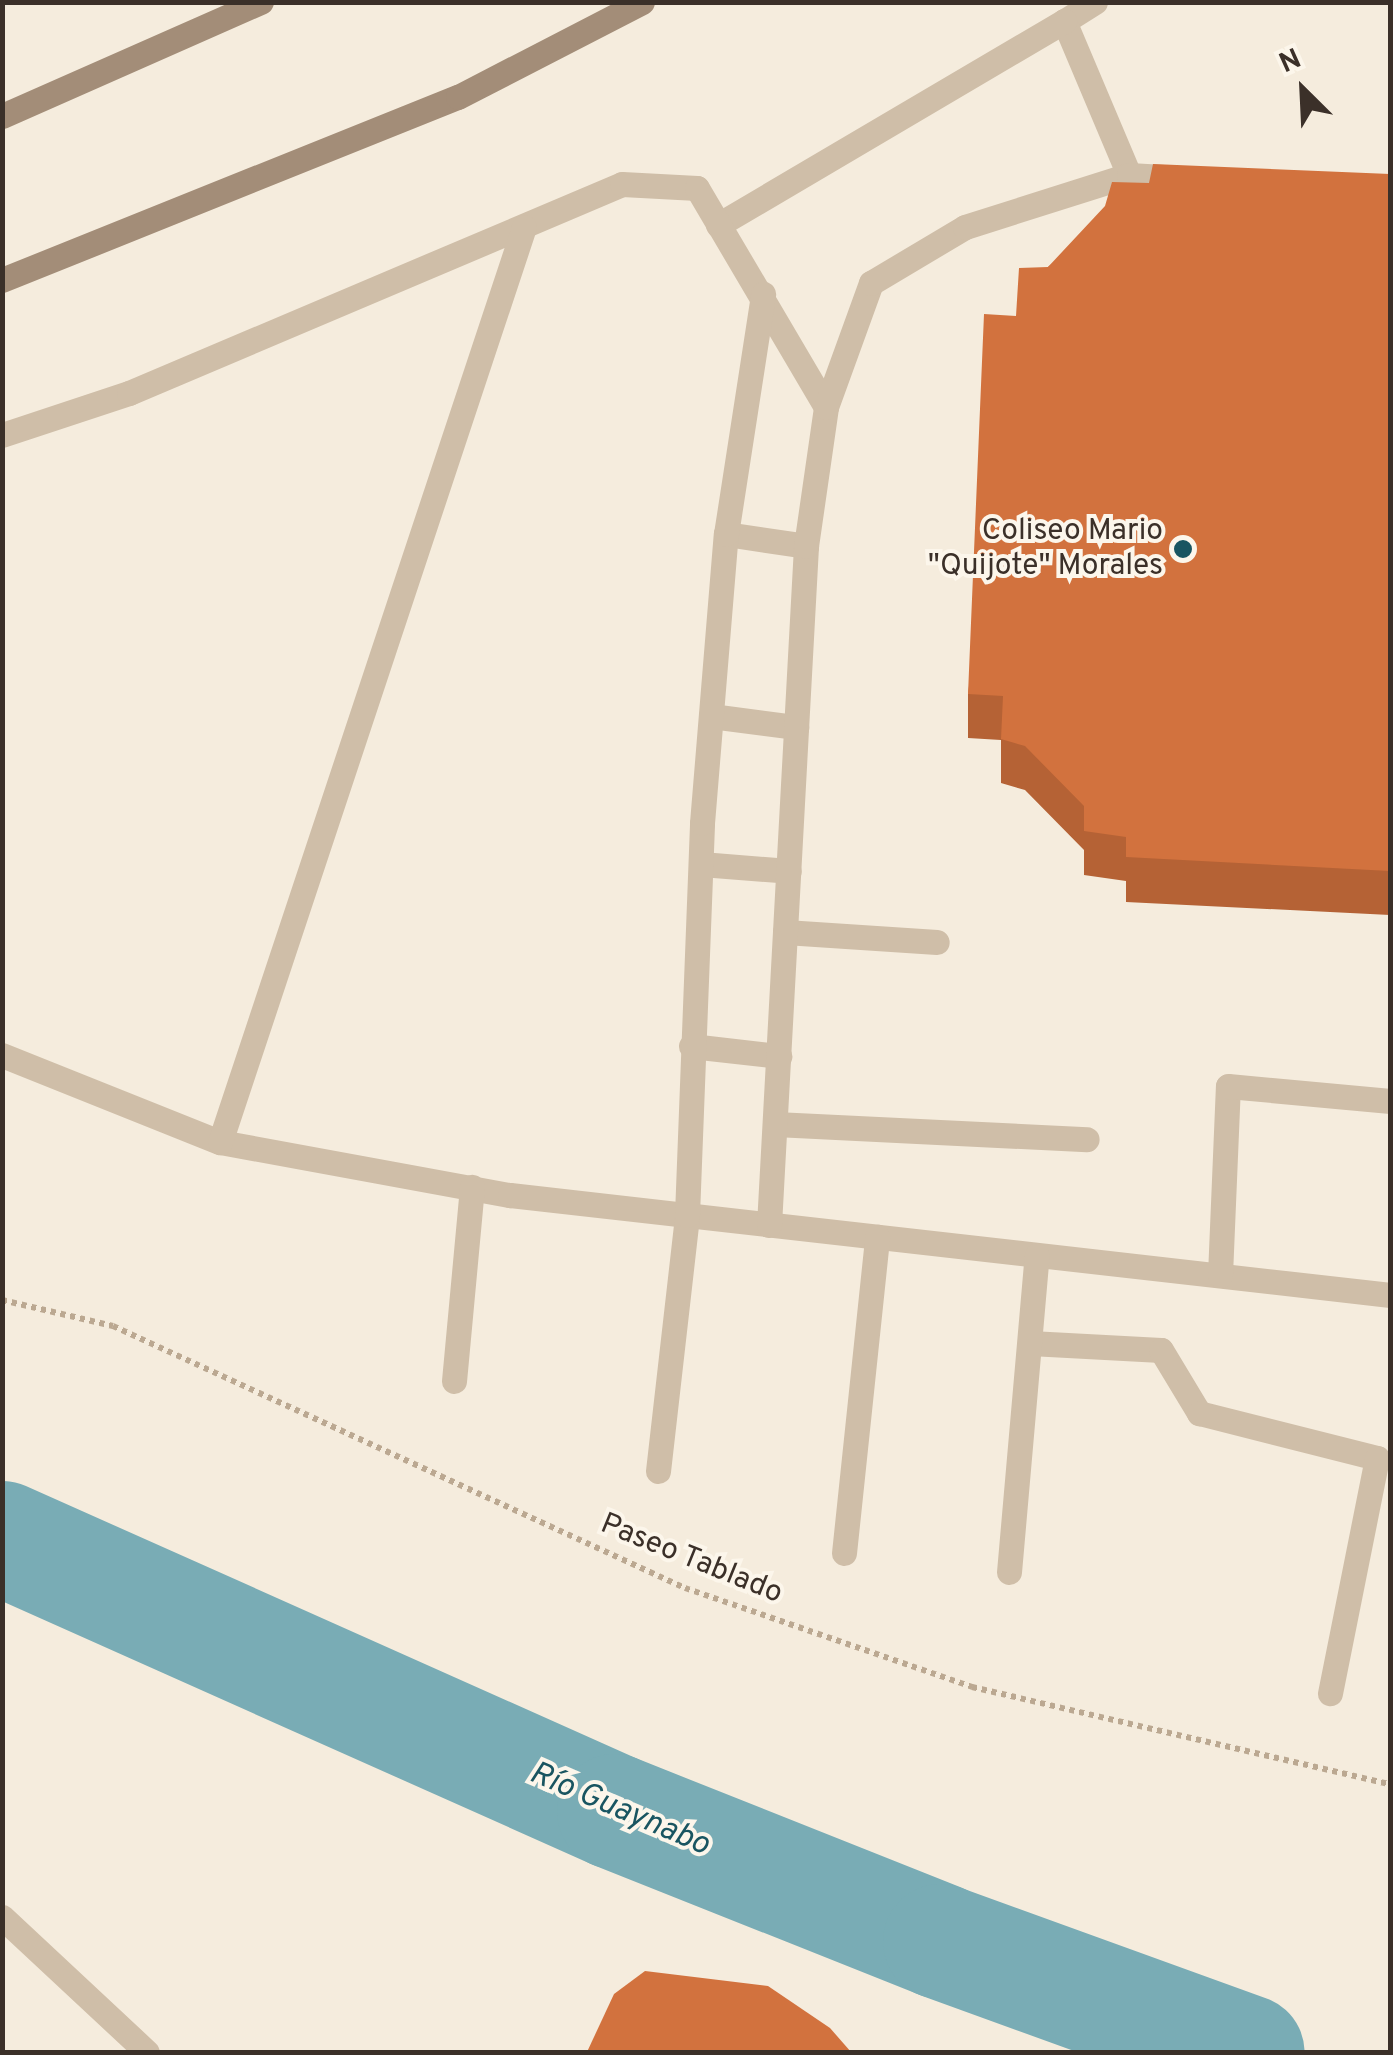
<!DOCTYPE html>
<html>
<head>
<meta charset="utf-8">
<style>
  body { margin:0 }
  #map { position:relative; width:1393px; height:2055px; overflow:hidden; background:#f5ecdd; font-family:Overpass,sans-serif }
  div>[style] { position:absolute }
  .river>* { height:115px; margin:-57.5px; padding:0 57.5px; transform-origin:57.5px; border-radius:57.5px; background:#79acb5 }
  .path>* { height:6px; margin-top:-3px; transform-origin:0; background:repeating-linear-gradient(90deg,#bba891 0 5px,transparent 0 10px) }
  .lane>* { height:25px; margin:-12.5px; padding:0 12.5px; transform-origin:12.5px; border-radius:12.5px; background:#cfbea8 }
  .street>* { height:25px; margin:-12.5px; padding:0 12.5px; transform-origin:12.5px; border-radius:12.5px; background:#cfbea8 }
  .secondary>* { height:25px; margin:-12.5px; padding:0 12.5px; transform-origin:12.5px; border-radius:12.5px; background:#a38d78 }
  .wall>* { inset:0; background:#b56235 }
  .building>* { inset:0; background:#d2723e }
  .dots>* { width:28px; height:28px; translate:-50% -50%; box-sizing:border-box; border:5px solid #fcf6eb; border-radius:50% }
  span { translate:-50% -50%; white-space:nowrap; text-align:center; line-height:1.15; -webkit-text-stroke:8px #fcf6eb; paint-order:stroke }
  .poi-label { font-size:30px; color:#3b3029 }
  .right { translate:-100% -50%; text-align:right }
  .street-label { font-size:30px; color:#3b3029 }
  .water-label { font-size:32px; color:#195561; font-style:italic }
  .frame { position:absolute; inset:0; border:5px solid #3b3029; pointer-events:none }
  .north { position:absolute; left:1253px; top:40px; width:100px; height:100px; -webkit-text-stroke:8px #fcf6eb; paint-order:stroke; rotate:336deg; font-size:28px; font-weight:700; line-height:40px; text-align:center; color:#3b3029 }
  .north::after { content:''; display:block; margin:auto; width:35px; height:45px; background:#3b3029; clip-path:polygon(50% 0,100% 100%,50% 72%,0 100%) }
</style>
</head>
<body>
<div id="map">
  <div class="river">
    <i style="left:2px;top:1538px;width:670px;rotate:24.04deg"></i>
    <i style="left:614px;top:1811px;width:351px;rotate:21.7deg"></i>
    <i style="left:940px;top:1941px;width:326px;rotate:19.9deg"></i>
  </div>
  <div class="path">
    <i style="left:2px;top:1300px;width:114px;rotate:13.2deg"></i>
    <i style="left:113px;top:1326px;width:629px;rotate:24.61deg"></i>
    <i style="left:685px;top:1588px;width:304px;rotate:19deg"></i>
    <i style="left:972px;top:1687px;width:429px;rotate:13.1deg"></i>
  </div>
  <div class="lane">
    <i style="left:1095px;top:2px;width:36px;rotate:148deg"></i>
    <i style="left:1064px;top:21px;width:167px;rotate:67.1deg"></i>
    <i style="left:718px;top:225px;width:402px;rotate:-30.5deg"></i>
    <i style="left:2px;top:435px;width:134px;rotate:-18.3deg"></i>
    <i style="left:129px;top:393px;width:535px;rotate:-22.97deg"></i>
    <i style="left:622px;top:184px;width:75px;rotate:3.1deg"></i>
    <i style="left:697px;top:188px;width:254px;rotate:59.5deg"></i>
    <i style="left:726px;top:534px;width:81px;rotate:8.5deg"></i>
    <i style="left:711px;top:716px;width:86px;rotate:7.4deg"></i>
    <i style="left:701px;top:864px;width:88px;rotate:4.5deg"></i>
    <i style="left:785px;top:932px;width:152px;rotate:3.8deg"></i>
    <i style="left:691px;top:1046px;width:89px;rotate:6.5deg"></i>
    <i style="left:2px;top:1055px;width:235px;rotate:21.8deg"></i>
    <i style="left:220px;top:1142px;width:295px;rotate:10.4deg"></i>
    <i style="left:510px;top:1195px;width:886px;rotate:6.48deg"></i>
    <i style="left:775px;top:1124px;width:312px;rotate:2.8deg"></i>
    <i style="left:220px;top:1142px;width:964px;rotate:-71.62deg"></i>
    <i style="left:769px;top:1225px;width:680px;rotate:-86.88deg"></i>
    <i style="left:806px;top:546px;width:140px;rotate:-81.8deg"></i>
    <i style="left:826px;top:407px;width:132px;rotate:-70.1deg"></i>
    <i style="left:871px;top:283px;width:109px;rotate:-30.8deg"></i>
    <i style="left:965px;top:227px;width:172px;rotate:-17.6deg"></i>
    <i style="left:1129px;top:175px;width:52px;rotate:3.3deg"></i>
    <i style="left:1220px;top:1275px;width:189px;rotate:-87.6deg"></i>
    <i style="left:1228px;top:1086px;width:163px;rotate:5.3deg"></i>
    <i style="left:1030px;top:1343px;width:131px;rotate:3.1deg"></i>
    <i style="left:1161px;top:1350px;width:74px;rotate:58.9deg"></i>
    <i style="left:1199px;top:1413px;width:184px;rotate:14.2deg"></i>
    <i style="left:1377px;top:1458px;width:240px;rotate:101.3deg"></i>
    <i style="left:454px;top:1381px;width:195px;rotate:-84.7deg"></i>
    <i style="left:658px;top:1471px;width:258px;rotate:-83.5deg"></i>
    <i style="left:687px;top:1215px;width:392px;rotate:-87.8deg"></i>
    <i style="left:702px;top:823px;width:290px;rotate:-85.3deg"></i>
    <i style="left:726px;top:534px;width:243px;rotate:-81.2deg"></i>
    <i style="left:844px;top:1553px;width:318px;rotate:-84deg"></i>
    <i style="left:1009px;top:1572px;width:318px;rotate:-85deg"></i>
  </div>
  <div class="street">
    <i style="left:2px;top:1917px;width:198px;rotate:43deg"></i>
  </div>
  <div class="secondary">
    <i style="left:2px;top:116px;width:283px;rotate:-23.8deg"></i>
    <i style="left:2px;top:280px;width:491px;rotate:-21.9deg"></i>
    <i style="left:458px;top:97px;width:207px;rotate:-27.3deg"></i>
  </div>
  <div class="wall">
    <i style="clip-path:polygon(1390px 174px,1390px 915px,1126px 902px,1126px 881px,1084px 875px,1084px 850px,1025px 790px,1001px 783px,1001px 740px,968px 738px,968px 694px,1016px 316px,1048px 267px,1149px 183px)"></i>
  </div>
  <div class="building">
    <i style="clip-path:polygon(1153px 164px,1390px 174px,1390px 871px,1126px 857px,1126px 837px,1084px 831px,1084px 806px,1025px 746px,1001px 739px,1003px 696px,968px 694px,984px 314px,1016px 316px,1019px 268px,1048px 267px,1105px 206px,1112px 182px,1149px 183px)"></i>
    <i style="clip-path:polygon(645px 1971px,768px 1986px,830px 2028px,851px 2052px,587px 2052px,614px 1994px)"></i>
  </div>
  <div class="dots">
    <i style="left:1183px;top:549px;background:#195561"></i>
  </div>
  <div class="poi-label">
    <span class="right" style="left:1163px;top:549px">Coliseo Mario<br>"Quijote" Morales</span>
  </div>
  <div class="street-label">
    <span style="left:691px;top:1560px;rotate:22deg">Paseo Tablado</span>
  </div>
  <div class="water-label">
    <span style="left:619px;top:1810px;rotate:23deg">Río Guaynabo</span>
  </div>
  <div class="frame"></div>
  <div class="north">N</div>
</div>
</body>
</html>
